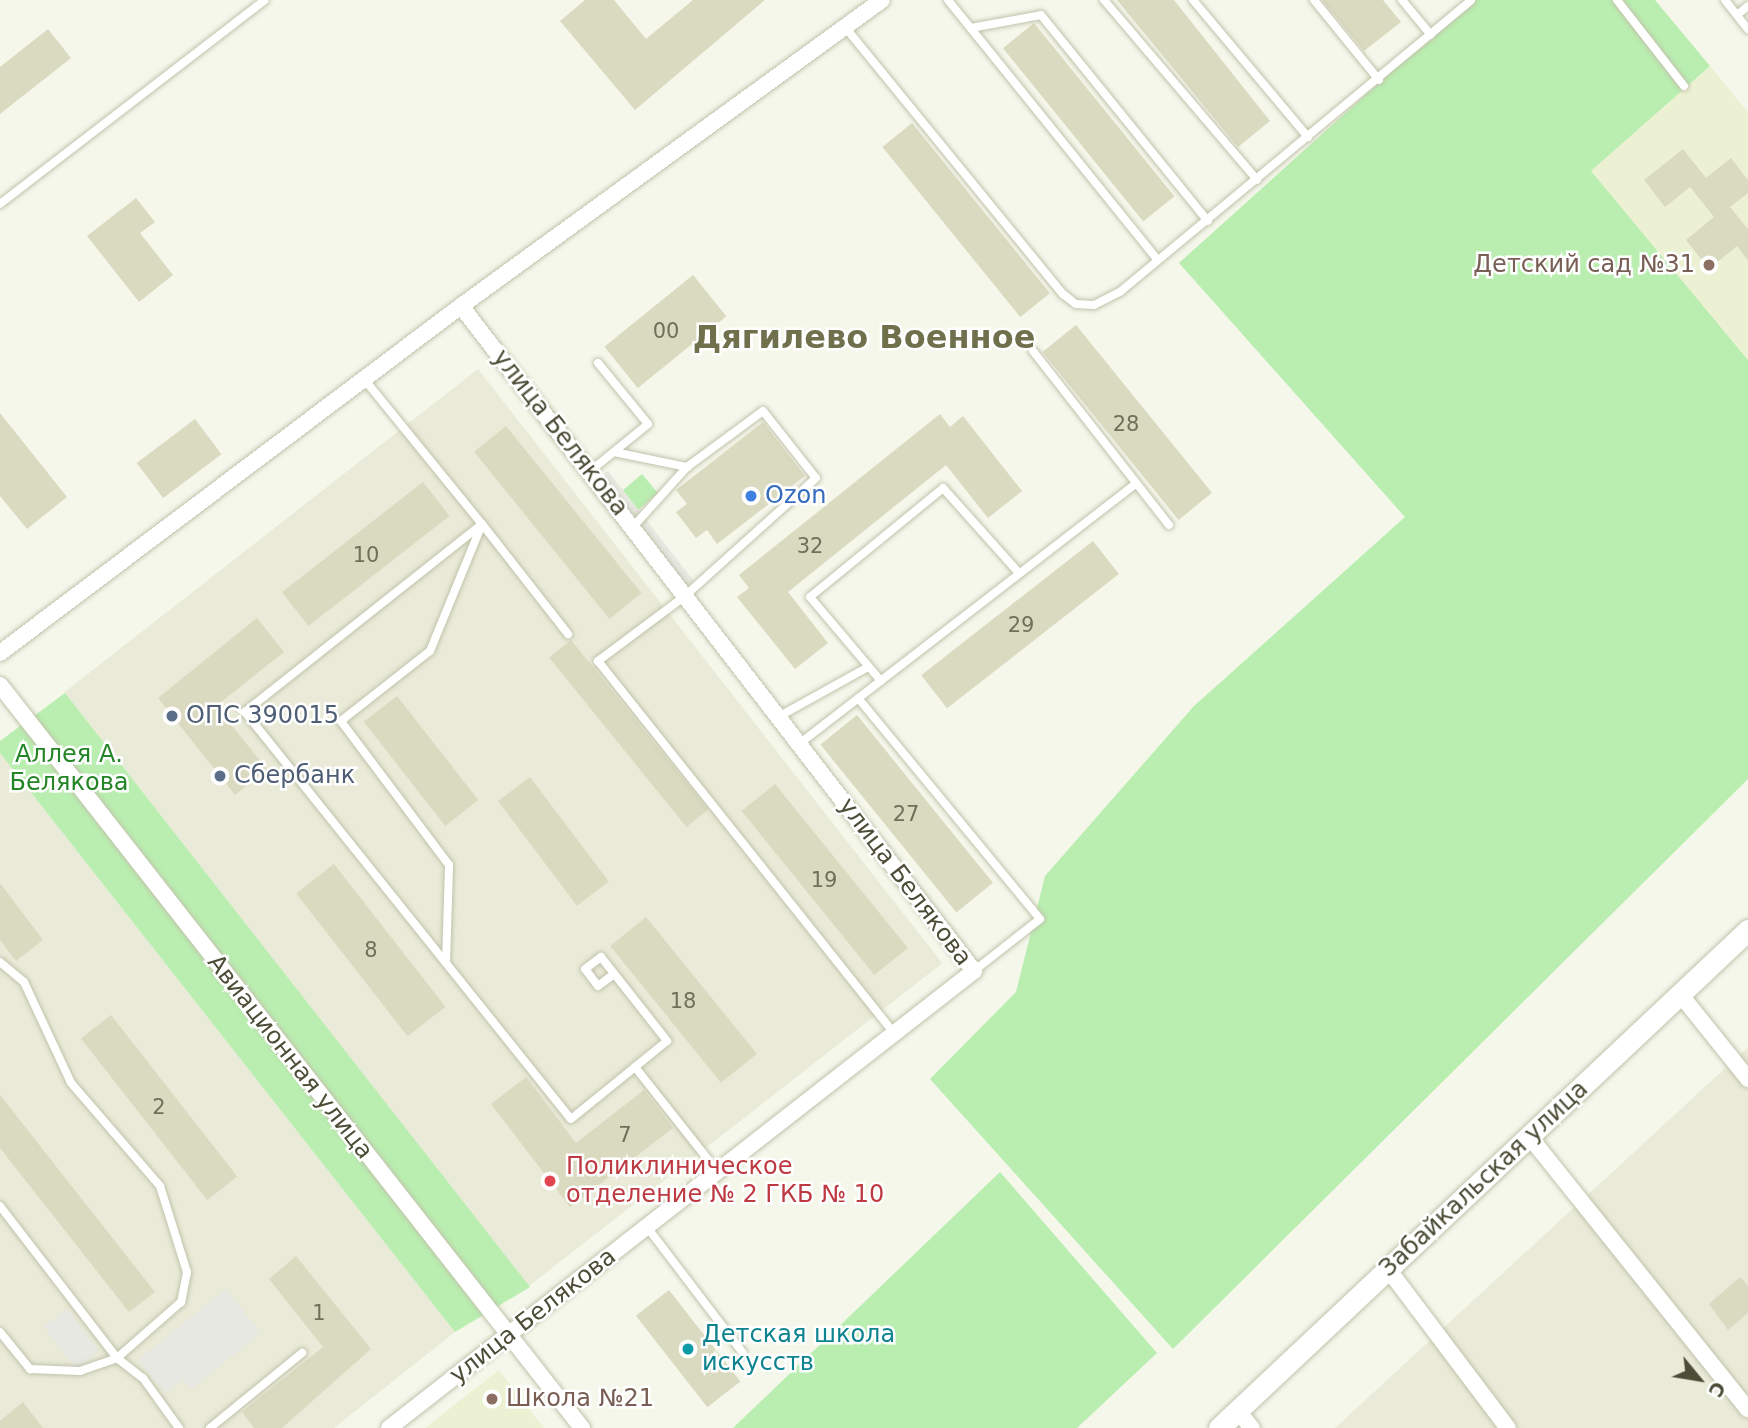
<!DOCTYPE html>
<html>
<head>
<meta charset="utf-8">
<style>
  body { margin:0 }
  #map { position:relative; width:1748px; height:1428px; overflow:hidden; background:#f5f7eb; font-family:"DejaVu Sans",sans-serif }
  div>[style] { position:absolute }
  .residential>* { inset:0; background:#e9ebd8; transform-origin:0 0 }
  .education>* { inset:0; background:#edf1d3 }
  .green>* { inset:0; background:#b9eeb0; transform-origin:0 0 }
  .parking>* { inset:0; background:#e8e8e2; transform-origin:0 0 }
  .building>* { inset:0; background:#d9dabf; transform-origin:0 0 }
  .roads { filter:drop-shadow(0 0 2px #c2c3ac) drop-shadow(0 0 2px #c2c3ac) }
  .service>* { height:8px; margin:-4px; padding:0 4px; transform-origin:4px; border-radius:4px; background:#fff }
  .minor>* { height:16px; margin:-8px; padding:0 8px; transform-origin:8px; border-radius:8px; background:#fff }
  .tertiary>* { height:21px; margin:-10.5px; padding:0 10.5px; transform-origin:10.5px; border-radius:10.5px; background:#fff }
  .dots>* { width:19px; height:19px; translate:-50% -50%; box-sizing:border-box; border:4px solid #fff; border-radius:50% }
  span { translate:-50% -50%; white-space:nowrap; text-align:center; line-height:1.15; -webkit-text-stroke:5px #fff; paint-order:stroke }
  .number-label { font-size:21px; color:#6f7059 }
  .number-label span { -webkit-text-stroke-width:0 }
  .education-label { font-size:24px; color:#785e54 }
  .right { translate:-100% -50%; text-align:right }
  .left { translate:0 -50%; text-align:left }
  .street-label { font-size:24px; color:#4c4c37 }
  .shop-label { font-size:24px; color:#366cbe }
  .service-label { font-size:24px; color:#4e5e75 }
  .park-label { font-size:24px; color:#238526 }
  .health-label { font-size:24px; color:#be3a42 }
  .culture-label { font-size:24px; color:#0d838f }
  .district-label { font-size:32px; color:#70704d; font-weight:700 }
  .north { position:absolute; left:1664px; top:1344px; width:70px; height:70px; -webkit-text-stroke:5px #fff; paint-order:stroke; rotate:120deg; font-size:19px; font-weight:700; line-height:28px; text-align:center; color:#4c4c37 }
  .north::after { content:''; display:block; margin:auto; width:24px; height:32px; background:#4c4c37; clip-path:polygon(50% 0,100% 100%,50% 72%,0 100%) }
</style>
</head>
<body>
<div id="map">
  <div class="residential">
    <i style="left:478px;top:369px;width:754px;height:525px;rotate:52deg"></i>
    <i style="clip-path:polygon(0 753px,455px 1332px,334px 1428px,0 1428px)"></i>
    <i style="clip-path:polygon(1748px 1047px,1748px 1428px,1335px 1428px)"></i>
  </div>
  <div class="education">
    <i style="clip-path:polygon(1710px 66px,1748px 112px,1748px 360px,1591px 171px)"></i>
    <i style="clip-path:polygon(499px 1370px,544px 1428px,425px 1428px)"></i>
  </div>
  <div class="green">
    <i style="clip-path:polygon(1471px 0,1655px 0,1710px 66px,1591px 171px,1748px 360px,1748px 779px,1173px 1349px,930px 1079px,1016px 992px,1045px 876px,1194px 706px,1405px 517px,1179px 263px)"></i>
    <i style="left:642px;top:474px;width:25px;height:26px;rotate:50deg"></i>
    <i style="clip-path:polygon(65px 693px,530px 1287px,455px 1332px,0 753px,0 741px)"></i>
    <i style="clip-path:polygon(1000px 1172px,1157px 1353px,1077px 1428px,733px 1428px)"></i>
  </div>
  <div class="parking">
    <i style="left:608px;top:471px;width:139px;height:15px;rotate:52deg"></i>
    <i style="clip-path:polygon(226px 1289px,261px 1333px,191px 1389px,183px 1379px,165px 1394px,138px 1360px)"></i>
    <i style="left:67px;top:1309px;width:53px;height:29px;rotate:53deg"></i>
  </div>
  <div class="building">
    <i style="clip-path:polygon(585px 0,614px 0,646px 39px,693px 0,765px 0,635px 110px,560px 21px)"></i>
    <i style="clip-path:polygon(1117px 0,1174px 0,1270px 121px,1238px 147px)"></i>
    <i style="clip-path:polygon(1322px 0,1383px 0,1401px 22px,1364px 51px)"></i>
    <i style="left:1034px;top:23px;width:223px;height:40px;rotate:51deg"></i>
    <i style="clip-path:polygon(48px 29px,71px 58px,0 114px,0 67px)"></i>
    <i style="left:912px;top:123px;width:219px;height:38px;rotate:51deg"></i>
    <i style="clip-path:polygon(1683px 149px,1706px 178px,1731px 158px,1748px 180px,1748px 193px,1730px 207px,1748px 229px,1748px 261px,1737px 246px,1709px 269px,1686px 240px,1714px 217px,1690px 187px,1665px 207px,1644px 180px)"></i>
    <i style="clip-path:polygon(136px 198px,155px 222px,140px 233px,173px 275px,139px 302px,87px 236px)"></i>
    <i style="left:693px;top:275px;width:53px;height:114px;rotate:51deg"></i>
    <i style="left:1076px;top:325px;width:216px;height:43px;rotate:51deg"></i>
    <i style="clip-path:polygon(0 413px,67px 497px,27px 529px,0 496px)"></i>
    <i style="clip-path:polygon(940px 414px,950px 427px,963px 416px,1022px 491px,988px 518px,946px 465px,788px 592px,828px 643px,795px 669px,737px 597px,749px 588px,739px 575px)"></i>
    <i style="left:195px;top:419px;width:44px;height:73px;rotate:53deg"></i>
    <i style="clip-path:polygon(763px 422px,805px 476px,717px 544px,707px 530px,696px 538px,676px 512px,687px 504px,676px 490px)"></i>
    <i style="left:506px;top:426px;width:215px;height:41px;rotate:51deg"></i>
    <i style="left:423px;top:482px;width:43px;height:179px;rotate:52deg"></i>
    <i style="left:1093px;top:541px;width:42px;height:218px;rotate:52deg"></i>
    <i style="clip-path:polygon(257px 618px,284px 652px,216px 706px,267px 769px,235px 795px,158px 698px)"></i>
    <i style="left:571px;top:640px;width:218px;height:28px;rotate:51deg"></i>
    <i style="left:397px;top:696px;width:132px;height:42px;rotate:52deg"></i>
    <i style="left:857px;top:715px;width:216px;height:47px;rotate:51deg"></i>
    <i style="left:530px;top:777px;width:131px;height:40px;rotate:53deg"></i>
    <i style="left:775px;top:784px;width:211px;height:43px;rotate:51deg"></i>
    <i style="left:334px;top:864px;width:181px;height:48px;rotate:52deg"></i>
    <i style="clip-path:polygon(0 883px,43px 940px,16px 961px,0 940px)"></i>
    <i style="left:646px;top:917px;width:176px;height:46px;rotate:51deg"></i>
    <i style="left:111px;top:1015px;width:205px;height:38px;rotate:52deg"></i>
    <i style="clip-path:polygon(526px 1077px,576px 1143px,644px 1090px,673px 1128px,570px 1207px,491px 1104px)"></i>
    <i style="clip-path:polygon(0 1095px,155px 1292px,129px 1312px,0 1148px)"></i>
    <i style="clip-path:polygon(296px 1256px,371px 1349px,282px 1428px,254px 1428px,242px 1412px,323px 1347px,269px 1279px)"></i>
    <i style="clip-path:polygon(1740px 1277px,1748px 1286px,1748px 1313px,1728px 1330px,1709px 1304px)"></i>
    <i style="left:669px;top:1290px;width:116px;height:42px;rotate:52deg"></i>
    <i style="clip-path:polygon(23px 1402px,43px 1428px,0 1428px,0 1421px)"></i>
  </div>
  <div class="roads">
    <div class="service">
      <i style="left:948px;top:0;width:334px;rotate:51.1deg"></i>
      <i style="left:1104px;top:0;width:236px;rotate:49.6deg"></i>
      <i style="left:1193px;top:0;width:179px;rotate:50deg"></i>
      <i style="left:1314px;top:0;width:103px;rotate:50.9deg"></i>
      <i style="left:1402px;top:0;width:45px;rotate:50.4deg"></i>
      <i style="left:1617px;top:0;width:109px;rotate:52.1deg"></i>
      <i style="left:1725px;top:0;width:37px;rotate:52deg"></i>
      <i style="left:1737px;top:15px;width:14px;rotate:-39deg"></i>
      <i style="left:845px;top:27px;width:345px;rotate:50.8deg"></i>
      <i style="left:1063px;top:294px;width:16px;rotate:38deg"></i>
      <i style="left:1076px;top:304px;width:18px;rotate:3deg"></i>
      <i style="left:1094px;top:305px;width:30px;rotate:-27deg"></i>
      <i style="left:1121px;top:291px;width:455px;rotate:-39.7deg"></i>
      <i style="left:971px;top:28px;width:71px;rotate:-10.5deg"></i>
      <i style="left:1041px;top:15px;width:265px;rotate:51deg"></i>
      <i style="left:0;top:204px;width:334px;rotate:-37.6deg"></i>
      <i style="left:1033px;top:351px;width:221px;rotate:52deg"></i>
      <i style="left:364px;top:379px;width:187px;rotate:50.9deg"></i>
      <i style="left:482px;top:524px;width:303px;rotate:141.6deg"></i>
      <i style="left:245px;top:712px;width:521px;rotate:51.31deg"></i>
      <i style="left:571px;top:1119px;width:82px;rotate:-39.1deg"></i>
      <i style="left:635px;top:1067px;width:134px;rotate:51.7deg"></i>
      <i style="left:614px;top:452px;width:75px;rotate:11.6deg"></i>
      <i style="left:589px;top:472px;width:76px;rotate:-39.1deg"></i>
      <i style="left:648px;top:424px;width:79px;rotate:-129.3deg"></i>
      <i style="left:632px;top:528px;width:82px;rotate:-48deg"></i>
      <i style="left:687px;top:467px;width:94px;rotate:-36.4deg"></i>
      <i style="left:763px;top:411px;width:85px;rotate:51.7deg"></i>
      <i style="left:816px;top:478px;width:176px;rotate:138deg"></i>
      <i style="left:685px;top:596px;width:109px;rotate:143.2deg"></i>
      <i style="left:598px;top:661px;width:475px;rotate:51.5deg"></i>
      <i style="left:881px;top:681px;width:110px;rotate:-130.2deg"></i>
      <i style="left:810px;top:597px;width:172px;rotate:-39.3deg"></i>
      <i style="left:943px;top:488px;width:113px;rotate:48.2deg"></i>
      <i style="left:858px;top:698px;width:286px;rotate:50.5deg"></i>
      <i style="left:1040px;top:919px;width:84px;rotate:141.8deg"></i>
      <i style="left:778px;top:717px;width:103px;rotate:-29.1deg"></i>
      <i style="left:799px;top:744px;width:425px;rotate:-37.7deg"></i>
      <i style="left:0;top:962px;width:31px;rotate:40deg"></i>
      <i style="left:24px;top:982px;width:111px;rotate:65deg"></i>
      <i style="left:71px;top:1083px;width:136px;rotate:49.2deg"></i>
      <i style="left:160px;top:1186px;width:90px;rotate:72.6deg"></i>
      <i style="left:187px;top:1272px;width:31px;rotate:101deg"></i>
      <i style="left:181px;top:1302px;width:85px;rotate:138.8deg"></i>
      <i style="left:117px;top:1358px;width:192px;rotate:-127.6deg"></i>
      <i style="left:446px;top:963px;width:98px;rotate:-88.2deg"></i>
      <i style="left:449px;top:865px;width:180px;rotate:-126.9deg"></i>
      <i style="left:341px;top:721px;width:113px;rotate:-38.2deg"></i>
      <i style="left:430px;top:651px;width:137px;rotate:-67.7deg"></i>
      <i style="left:482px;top:524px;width:140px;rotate:52deg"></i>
      <i style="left:614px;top:974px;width:20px;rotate:143deg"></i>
      <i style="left:598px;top:986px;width:21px;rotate:-127deg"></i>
      <i style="left:585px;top:969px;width:20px;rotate:-37deg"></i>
      <i style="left:601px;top:957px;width:107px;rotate:51.8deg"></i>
      <i style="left:667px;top:1041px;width:41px;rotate:140.9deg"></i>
      <i style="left:647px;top:1227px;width:158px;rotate:52.7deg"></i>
      <i style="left:0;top:1332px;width:48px;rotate:51deg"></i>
      <i style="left:30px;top:1369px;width:50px;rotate:2.3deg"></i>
      <i style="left:80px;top:1371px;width:39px;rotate:-19deg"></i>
      <i style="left:117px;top:1358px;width:33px;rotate:38deg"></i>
      <i style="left:143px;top:1378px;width:62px;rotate:54.2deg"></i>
      <i style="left:210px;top:1428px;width:119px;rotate:-39.2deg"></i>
    </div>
    <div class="minor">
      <i style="left:0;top:653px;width:577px;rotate:-36.97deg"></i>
      <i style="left:461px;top:306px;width:520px;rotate:-36.01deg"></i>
      <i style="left:0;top:685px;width:944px;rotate:51.93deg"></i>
      <i style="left:1680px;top:994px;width:109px;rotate:51.3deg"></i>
      <i style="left:1529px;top:1136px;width:350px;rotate:51.3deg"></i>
      <i style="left:1388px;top:1269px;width:199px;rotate:53deg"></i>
      <i style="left:1238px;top:1411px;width:22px;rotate:51deg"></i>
      <i style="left:389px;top:1428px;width:742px;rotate:-38deg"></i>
      <i style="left:974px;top:971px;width:840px;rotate:-127.65deg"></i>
    </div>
    <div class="tertiary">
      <i style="left:1219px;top:1428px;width:727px;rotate:-43.27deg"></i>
    </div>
  </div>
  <div class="dots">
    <i style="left:1709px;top:265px;background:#8d6e63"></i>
    <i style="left:751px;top:496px;background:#3f7fe0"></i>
    <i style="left:172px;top:716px;background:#5c6f8a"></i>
    <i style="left:220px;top:776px;background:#5c6f8a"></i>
    <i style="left:550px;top:1181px;background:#e0444e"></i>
    <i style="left:688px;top:1349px;background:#0f9aa8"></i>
    <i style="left:492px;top:1399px;background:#8d6e63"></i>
  </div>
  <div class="number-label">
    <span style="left:666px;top:331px">00</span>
    <span style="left:1126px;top:424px">28</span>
    <span style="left:810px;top:546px">32</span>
    <span style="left:366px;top:555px">10</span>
    <span style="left:1021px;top:625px">29</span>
    <span style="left:906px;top:814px">27</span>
    <span style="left:824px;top:880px">19</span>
    <span style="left:371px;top:950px">8</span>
    <span style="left:683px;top:1001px">18</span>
    <span style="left:159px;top:1107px">2</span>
    <span style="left:625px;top:1135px">7</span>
    <span style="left:319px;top:1313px">1</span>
  </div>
  <div class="education-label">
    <span class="right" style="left:1695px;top:265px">Детский сад №31</span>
    <span class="left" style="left:506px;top:1399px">Школа №21</span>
  </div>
  <div class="street-label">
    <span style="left:560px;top:433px;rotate:52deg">улица Белякова</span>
    <span style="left:905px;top:882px;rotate:53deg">улица Белякова</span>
    <span style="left:290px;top:1057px;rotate:52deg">Авиационная улица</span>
    <span style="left:1484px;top:1179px;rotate:-43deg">Забайкальская улица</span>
    <span style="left:533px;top:1316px;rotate:-38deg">улица Белякова</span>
  </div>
  <div class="shop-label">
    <span class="left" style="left:765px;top:496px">Ozon</span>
  </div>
  <div class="service-label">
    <span class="left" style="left:186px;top:716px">ОПС 390015</span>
    <span class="left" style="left:234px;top:776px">Сбербанк</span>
  </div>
  <div class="park-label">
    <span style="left:69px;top:769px">Аллея А.<br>Белякова</span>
  </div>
  <div class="health-label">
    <span class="left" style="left:566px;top:1181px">Поликлиническое<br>отделение № 2 ГКБ № 10</span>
  </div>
  <div class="culture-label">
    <span class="left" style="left:702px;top:1349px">Детская школа<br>искусств</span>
  </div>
  <div class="district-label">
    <span style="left:864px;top:337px">Дягилево Военное</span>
  </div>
  <div class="north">С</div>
</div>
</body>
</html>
